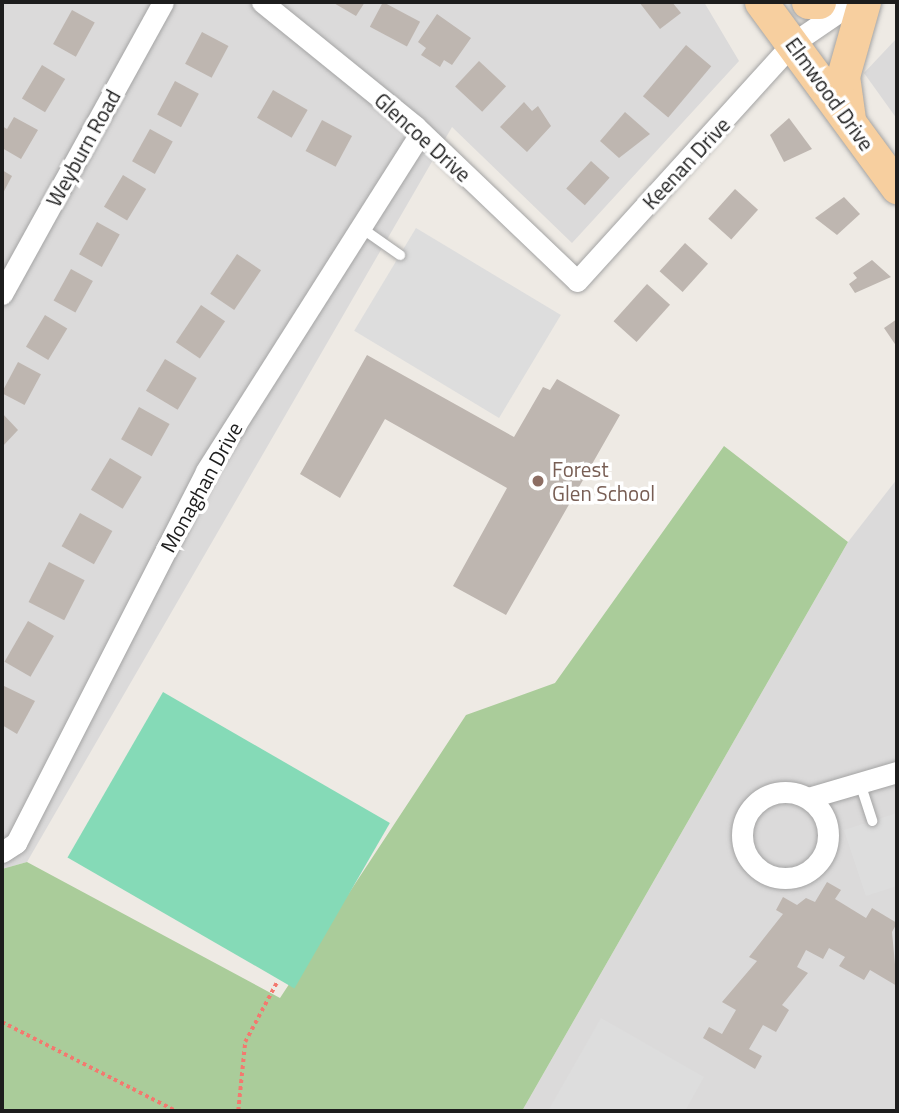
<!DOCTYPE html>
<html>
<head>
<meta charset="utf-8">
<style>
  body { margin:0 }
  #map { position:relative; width:899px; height:1113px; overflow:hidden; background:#eeeae4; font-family:"Titillium Web",sans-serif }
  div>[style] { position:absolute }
  .residential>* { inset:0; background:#dbdada }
  .forest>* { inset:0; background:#aacc9a }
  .pitch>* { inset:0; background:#85dab7; transform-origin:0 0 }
  .parking>* { inset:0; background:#ddd; transform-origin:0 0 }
  .building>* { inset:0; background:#beb6b0; transform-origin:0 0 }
  .path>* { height:3.5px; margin-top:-1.75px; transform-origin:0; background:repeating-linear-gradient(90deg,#f3796f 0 3.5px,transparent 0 7px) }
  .roads { filter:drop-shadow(0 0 2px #a4a4a4) drop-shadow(0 0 2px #a4a4a4) }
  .service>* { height:10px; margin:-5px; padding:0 5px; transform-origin:5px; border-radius:5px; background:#fff }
  .minor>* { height:21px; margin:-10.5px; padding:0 10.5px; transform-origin:10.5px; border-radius:10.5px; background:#fff }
  .minor>.ring { margin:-10.5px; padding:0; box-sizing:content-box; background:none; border:21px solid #fff; border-radius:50% }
  .primary>* { height:33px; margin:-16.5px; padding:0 16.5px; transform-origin:16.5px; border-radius:16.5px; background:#f7cf9f }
  .dots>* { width:19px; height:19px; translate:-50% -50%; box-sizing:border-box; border:4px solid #fff; border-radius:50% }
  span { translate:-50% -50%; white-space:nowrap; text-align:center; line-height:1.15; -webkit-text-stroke:7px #fff; paint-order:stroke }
  .street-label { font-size:21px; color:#1d1d1d }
  .education-label { font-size:21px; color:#785e54 }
  .left { translate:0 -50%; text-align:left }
  .frame { position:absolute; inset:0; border:4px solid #1d1d1d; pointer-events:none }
</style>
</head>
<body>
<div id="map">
  <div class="residential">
    <i style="clip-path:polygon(2px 2px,704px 2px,739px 61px,572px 243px,452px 127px,27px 862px,2px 869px)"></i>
    <i style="clip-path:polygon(897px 38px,897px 119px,864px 73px)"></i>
    <i style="clip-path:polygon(897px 479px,897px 1111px,522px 1111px,848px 542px)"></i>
  </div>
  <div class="forest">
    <i style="clip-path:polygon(724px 446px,848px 542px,522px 1111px,2px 1111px,2px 869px,27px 862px,280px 998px,466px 715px,555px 683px)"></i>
  </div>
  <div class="pitch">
    <i style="left:163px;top:692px;width:262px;height:191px;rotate:30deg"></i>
  </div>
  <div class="parking">
    <i style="left:416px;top:228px;width:169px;height:120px;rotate:31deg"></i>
    <i style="clip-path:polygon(897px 813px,897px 886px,866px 896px,844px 830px)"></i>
    <i style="clip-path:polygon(601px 1018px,704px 1077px,685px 1111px,548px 1111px)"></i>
  </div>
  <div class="building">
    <i style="clip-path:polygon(332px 2px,365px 2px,356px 16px)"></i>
    <i style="left:383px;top:2px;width:42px;height:28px;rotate:28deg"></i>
    <i style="clip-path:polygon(639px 2px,672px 2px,681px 13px,660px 29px)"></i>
    <i style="left:72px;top:10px;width:26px;height:39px;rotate:29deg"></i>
    <i style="clip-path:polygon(437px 14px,471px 38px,452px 65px,444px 60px,440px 67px,421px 55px,426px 48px,418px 42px)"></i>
    <i style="left:202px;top:32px;width:30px;height:36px;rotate:28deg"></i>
    <i style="left:686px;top:45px;width:33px;height:67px;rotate:40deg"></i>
    <i style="left:479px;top:61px;width:37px;height:35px;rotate:43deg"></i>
    <i style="left:42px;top:65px;width:27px;height:39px;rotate:31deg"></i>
    <i style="left:175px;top:81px;width:27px;height:38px;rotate:28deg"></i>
    <i style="left:273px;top:90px;width:40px;height:32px;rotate:30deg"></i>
    <i style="clip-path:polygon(524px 102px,532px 111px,538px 106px,551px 126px,527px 152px,500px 127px)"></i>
    <i style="clip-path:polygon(625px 112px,650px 134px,619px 158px,600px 141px)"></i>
    <i style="clip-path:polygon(14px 117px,38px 130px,21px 159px,2px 148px,2px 126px,7px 129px)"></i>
    <i style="clip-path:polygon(789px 118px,812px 149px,784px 162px,770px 135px)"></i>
    <i style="left:322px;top:120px;width:34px;height:35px;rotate:28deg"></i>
    <i style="left:150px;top:129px;width:26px;height:37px;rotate:29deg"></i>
    <i style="left:591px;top:161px;width:25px;height:37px;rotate:42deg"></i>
    <i style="clip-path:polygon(2px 170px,12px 176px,2px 195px)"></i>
    <i style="left:123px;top:175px;width:27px;height:37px;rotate:31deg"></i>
    <i style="left:735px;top:189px;width:31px;height:40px;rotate:42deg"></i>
    <i style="clip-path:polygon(844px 197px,860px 214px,837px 235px,815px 218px)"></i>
    <i style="left:97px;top:222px;width:26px;height:37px;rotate:29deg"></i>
    <i style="left:685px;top:243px;width:31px;height:38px;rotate:42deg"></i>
    <i style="left:237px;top:254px;width:29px;height:48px;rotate:34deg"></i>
    <i style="clip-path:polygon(872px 260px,891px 277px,855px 293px,849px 284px,857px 278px,853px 273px)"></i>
    <i style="left:71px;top:269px;width:25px;height:36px;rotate:29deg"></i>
    <i style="left:647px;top:284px;width:31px;height:50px;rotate:42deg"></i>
    <i style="left:201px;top:305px;width:29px;height:45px;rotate:34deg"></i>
    <i style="left:45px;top:315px;width:26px;height:37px;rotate:31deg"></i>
    <i style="clip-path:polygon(897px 319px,897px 347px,884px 328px)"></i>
    <i style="clip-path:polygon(367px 355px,514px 437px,543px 387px,550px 390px,557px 379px,620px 415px,506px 615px,453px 586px,507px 488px,385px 419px,340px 498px,300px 474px)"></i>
    <i style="left:165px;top:359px;width:37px;height:37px;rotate:31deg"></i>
    <i style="left:18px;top:362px;width:26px;height:35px;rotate:28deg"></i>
    <i style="left:139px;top:407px;width:35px;height:37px;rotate:29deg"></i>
    <i style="clip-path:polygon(2px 413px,18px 430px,2px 447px)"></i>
    <i style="left:110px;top:458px;width:37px;height:37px;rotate:31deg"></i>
    <i style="left:80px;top:513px;width:37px;height:38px;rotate:29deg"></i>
    <i style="left:49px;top:562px;width:40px;height:45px;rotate:27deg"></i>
    <i style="left:28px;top:621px;width:30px;height:47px;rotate:30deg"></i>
    <i style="clip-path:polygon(2px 685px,35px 701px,17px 734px,2px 725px)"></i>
    <i style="clip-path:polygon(827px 882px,841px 890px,835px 899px,866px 918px,872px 908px,897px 923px,892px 932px,897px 986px,870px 970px,864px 980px,839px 966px,845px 957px,829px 948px,823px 959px,806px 950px,797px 967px,808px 973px,782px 1005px,789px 1010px,776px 1032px,763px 1025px,749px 1049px,762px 1056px,755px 1069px,703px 1038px,709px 1027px,722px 1034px,736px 1010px,722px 1002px,757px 961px,749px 957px,783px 914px,776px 910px,783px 897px,797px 905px,806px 898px,815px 902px)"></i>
  </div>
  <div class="path">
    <i style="left:2px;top:1022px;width:195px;rotate:27.1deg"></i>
    <i style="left:238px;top:1111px;width:69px;rotate:-84.2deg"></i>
    <i style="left:245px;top:1042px;width:68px;rotate:-61.9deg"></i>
  </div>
  <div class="roads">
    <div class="service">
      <i style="left:360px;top:227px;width:49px;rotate:35deg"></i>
      <i style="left:860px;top:783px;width:40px;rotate:72deg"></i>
    </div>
    <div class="minor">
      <i style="left:262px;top:2px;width:197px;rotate:39deg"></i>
      <i style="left:415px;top:126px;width:224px;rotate:43.7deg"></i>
      <i style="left:577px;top:281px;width:321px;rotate:-47.8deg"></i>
      <i style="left:793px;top:43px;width:73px;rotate:-34.3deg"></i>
      <i style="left:2px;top:294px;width:333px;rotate:-61.1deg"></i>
      <i class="ring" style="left:742px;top:792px;width:65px;height:65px"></i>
      <i style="left:808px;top:798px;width:93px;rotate:-16.3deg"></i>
      <i style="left:2px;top:852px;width:17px;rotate:-33deg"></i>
      <i style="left:16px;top:843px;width:418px;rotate:-62.9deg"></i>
      <i style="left:206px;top:471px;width:401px;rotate:-57.6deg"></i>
    </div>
    <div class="primary">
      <i style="left:761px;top:2px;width:230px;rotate:53.7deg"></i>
      <i style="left:808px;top:2px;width:11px"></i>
      <i style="left:849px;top:119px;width:43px;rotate:-97.9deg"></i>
      <i style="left:843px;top:76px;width:77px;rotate:-74.2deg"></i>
    </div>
  </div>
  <div class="dots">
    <i style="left:538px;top:481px;background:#8d6e63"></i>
  </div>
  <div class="street-label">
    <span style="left:830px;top:94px;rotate:54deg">Elmwood Drive</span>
    <span style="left:423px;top:137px;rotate:42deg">Glencoe Drive</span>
    <span style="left:83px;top:148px;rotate:-61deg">Weyburn Road</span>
    <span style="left:686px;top:163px;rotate:-47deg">Keenan Drive</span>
    <span style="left:201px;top:487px;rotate:-61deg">Monaghan Drive</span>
  </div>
  <div class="education-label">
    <span class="left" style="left:552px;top:481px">Forest<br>Glen School</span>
  </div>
  <div class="frame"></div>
</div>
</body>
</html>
